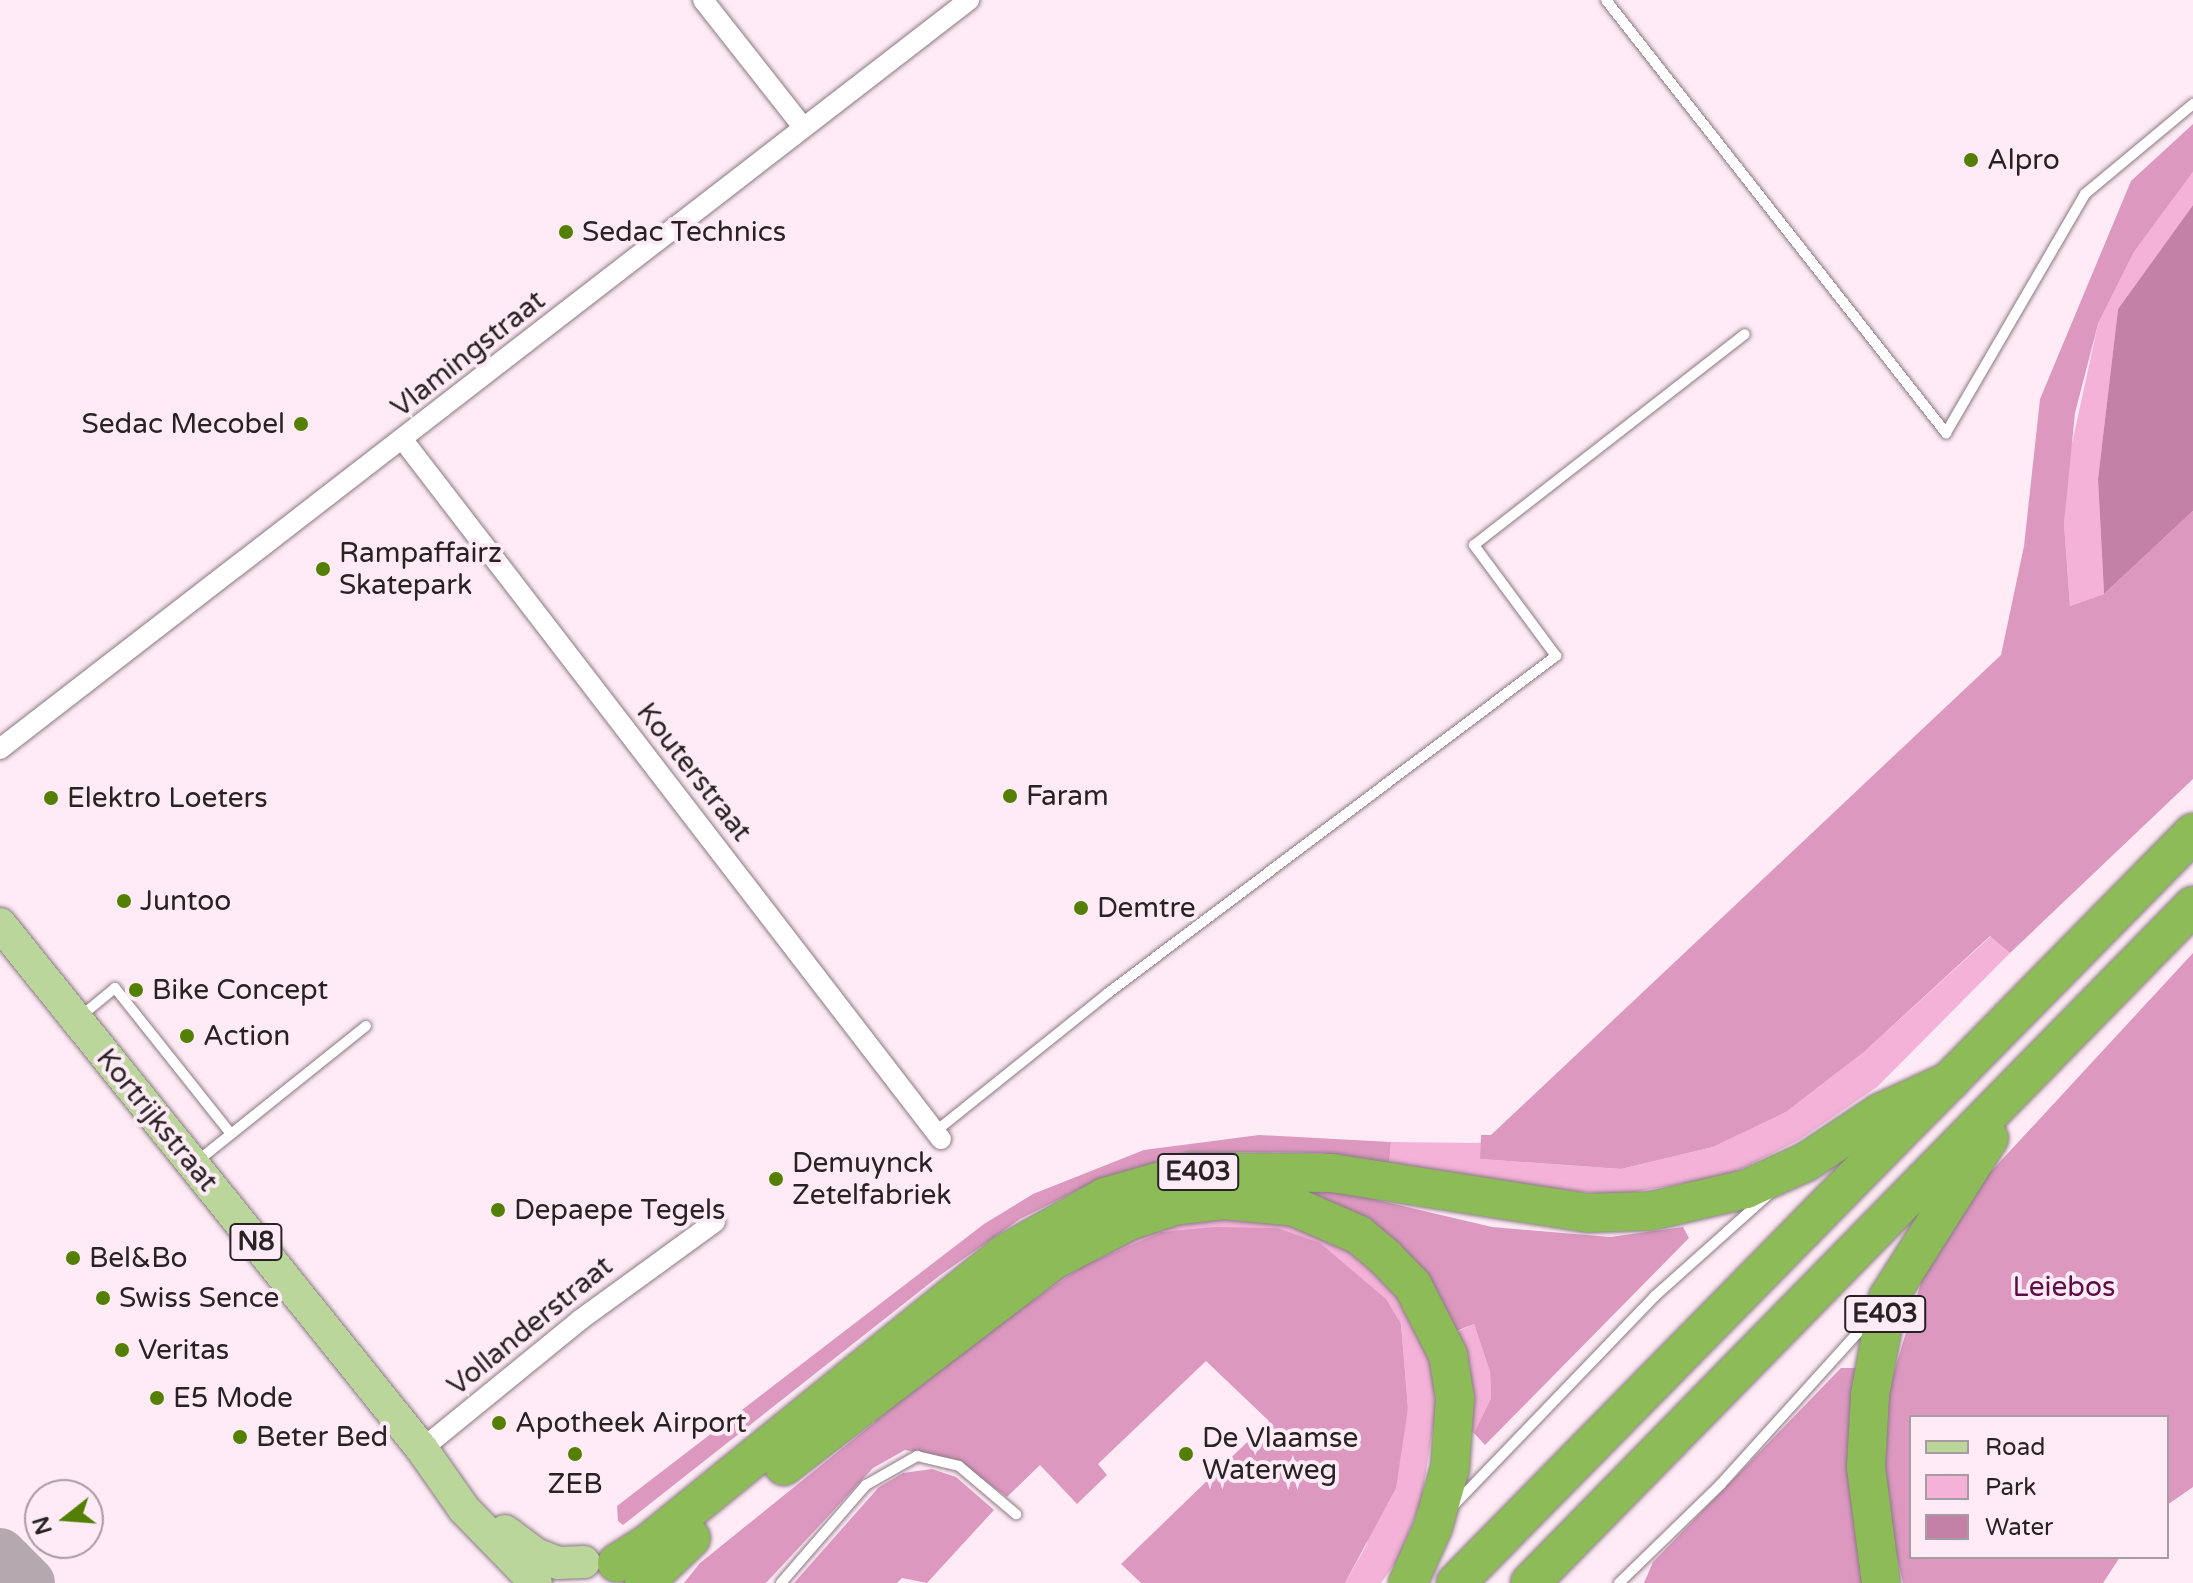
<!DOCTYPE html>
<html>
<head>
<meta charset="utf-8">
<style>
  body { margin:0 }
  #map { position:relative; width:2193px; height:1583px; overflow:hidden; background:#feebf5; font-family:"Varela Round",sans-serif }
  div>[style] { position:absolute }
  .green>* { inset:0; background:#f4b2d8 }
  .forest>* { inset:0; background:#dd98c0 }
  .water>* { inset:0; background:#c481a8 }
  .taxiway>* { height:52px; margin:-26px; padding:0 26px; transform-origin:26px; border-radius:26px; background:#b6a8af }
  .roads { filter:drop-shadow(0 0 2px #8a7983) drop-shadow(0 0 2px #8a7983) }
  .lane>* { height:10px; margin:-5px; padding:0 5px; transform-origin:5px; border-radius:5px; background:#fff }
  .street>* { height:20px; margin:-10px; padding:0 10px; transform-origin:10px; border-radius:10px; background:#fff }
  .primary>* { height:32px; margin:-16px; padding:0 16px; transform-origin:16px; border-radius:16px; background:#bbd69b }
  .highway>* { height:38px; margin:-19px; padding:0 19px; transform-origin:19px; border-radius:19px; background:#8dbb58 }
  .dots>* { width:22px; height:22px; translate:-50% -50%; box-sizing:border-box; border:4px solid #feebf5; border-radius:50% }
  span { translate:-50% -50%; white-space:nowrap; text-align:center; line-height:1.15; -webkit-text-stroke:8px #feebf5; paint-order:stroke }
  .shield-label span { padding:2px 6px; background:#feebf5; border:2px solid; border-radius:6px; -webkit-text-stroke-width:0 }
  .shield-label { font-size:26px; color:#292225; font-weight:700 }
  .poi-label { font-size:28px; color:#292225 }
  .left { translate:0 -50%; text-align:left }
  .right { translate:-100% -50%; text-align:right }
  .street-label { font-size:28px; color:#292225 }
  .park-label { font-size:28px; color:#5d0d45 }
  .legend { position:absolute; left:1909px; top:1415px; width:260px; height:144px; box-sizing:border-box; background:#feebf5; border:2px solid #a99ba2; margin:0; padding:10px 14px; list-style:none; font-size:24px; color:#292225 }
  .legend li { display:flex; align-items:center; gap:16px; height:40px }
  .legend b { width:40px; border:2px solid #a99ba2 }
  .north { position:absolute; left:24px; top:1479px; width:80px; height:80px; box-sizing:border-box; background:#feebf5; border:2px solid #a99ba2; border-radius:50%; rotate:253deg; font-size:22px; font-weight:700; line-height:32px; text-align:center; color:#292225 }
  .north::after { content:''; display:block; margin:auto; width:28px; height:36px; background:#537f05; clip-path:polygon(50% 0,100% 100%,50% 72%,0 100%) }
</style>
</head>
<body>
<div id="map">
  <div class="green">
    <i style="clip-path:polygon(2193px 172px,2193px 205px,2118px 309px,2098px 479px,2104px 594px,2070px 606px,2064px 523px,2069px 457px,2098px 324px,2134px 252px)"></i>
    <i style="clip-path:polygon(1991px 936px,2010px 953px,1877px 1087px,1799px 1140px,1727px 1176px,1616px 1195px,1480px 1183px,1389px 1166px,1391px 1142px,1481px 1143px,1481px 1159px,1621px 1169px,1713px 1147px,1786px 1112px,1864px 1052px)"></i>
    <i style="clip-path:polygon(1235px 1211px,1331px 1234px,1399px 1292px,1433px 1363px,1438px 1397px,1421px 1502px,1398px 1559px,1381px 1583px,1345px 1583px,1366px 1546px,1408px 1408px,1401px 1324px,1277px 1228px,1162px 1232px,875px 1424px,875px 1413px,1116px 1238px)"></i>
    <i style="clip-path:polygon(1474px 1324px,1490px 1372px,1491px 1398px,1474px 1433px,1466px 1429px,1454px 1333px)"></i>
  </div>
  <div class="forest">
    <i style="clip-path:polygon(2193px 124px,2193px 172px,2134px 252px,2098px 324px,2075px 413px,2064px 523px,2070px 606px,2104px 594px,2193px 511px,2193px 779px,2010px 953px,1990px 936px,1864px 1052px,1786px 1112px,1713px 1147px,1621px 1169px,1480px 1159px,1481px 1135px,1491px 1135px,2001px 655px,2024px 546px,2040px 399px,2131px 181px)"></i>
    <i style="clip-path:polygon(2193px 953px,2193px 1487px,2167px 1505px,2167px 1417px,1911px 1417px,1911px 1557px,2120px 1557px,2103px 1583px,1903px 1583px,1888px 1517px,1883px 1438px,1889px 1389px,1922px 1279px,1960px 1205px)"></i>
    <i style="clip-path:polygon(1259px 1135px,1391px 1142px,1389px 1166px,1323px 1153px,1240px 1152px,1162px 1162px,1082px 1188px,1020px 1219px,939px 1276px,623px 1525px,618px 1521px,617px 1506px,984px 1224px,1033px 1194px,1144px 1150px)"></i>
    <i style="clip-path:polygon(1222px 1180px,1356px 1195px,1492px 1227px,1610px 1237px,1683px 1227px,1689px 1238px,1485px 1445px,1474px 1433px,1491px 1398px,1490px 1372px,1474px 1324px,1454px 1332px,1435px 1295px,1261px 1193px)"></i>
    <i style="clip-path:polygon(1215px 1227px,1277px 1228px,1320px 1243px,1386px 1299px,1401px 1324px,1408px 1408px,1396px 1488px,1345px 1583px,1141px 1583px,1121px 1564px,1269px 1421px,1206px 1361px,1098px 1464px,1107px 1475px,1077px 1504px,1040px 1465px,1007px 1497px,958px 1461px,905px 1450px,873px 1468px,766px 1583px,684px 1583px,700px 1563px,984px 1334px,1085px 1265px,1162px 1232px)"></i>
    <i style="clip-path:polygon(1841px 1368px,1862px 1368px,1870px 1583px,1644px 1583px,1653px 1562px)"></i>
    <i style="clip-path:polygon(932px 1469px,956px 1477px,994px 1510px,927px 1583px,902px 1578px,897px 1583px,794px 1583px,879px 1487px,903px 1473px)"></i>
  </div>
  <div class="water">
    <i style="clip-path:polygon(2193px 205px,2193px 511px,2104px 594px,2098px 479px,2118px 309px)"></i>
  </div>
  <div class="taxiway">
    <i style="left:0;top:1554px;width:41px;rotate:45deg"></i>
  </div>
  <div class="roads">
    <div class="lane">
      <i style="left:1606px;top:0;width:551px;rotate:51.86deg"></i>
      <i style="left:1946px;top:433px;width:276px;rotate:-59.8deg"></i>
      <i style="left:2085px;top:194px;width:141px;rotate:-39.8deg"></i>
      <i style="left:81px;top:1016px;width:44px;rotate:-39.5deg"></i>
      <i style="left:115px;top:988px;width:186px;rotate:51.5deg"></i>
      <i style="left:936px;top:1131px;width:221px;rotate:-38.7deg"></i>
      <i style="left:1108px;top:993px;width:561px;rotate:-36.95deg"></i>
      <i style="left:1556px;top:656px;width:138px;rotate:-126.5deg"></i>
      <i style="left:1474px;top:545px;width:343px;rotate:-37.9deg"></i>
      <i style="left:195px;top:1163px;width:219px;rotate:-38.7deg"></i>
      <i style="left:1452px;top:1507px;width:293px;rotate:-46.1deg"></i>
      <i style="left:1655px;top:1296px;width:152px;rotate:-41.8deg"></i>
      <i style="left:781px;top:1583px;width:130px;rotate:-49.1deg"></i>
      <i style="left:866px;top:1485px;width:59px;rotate:-29.6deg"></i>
      <i style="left:917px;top:1456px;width:43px;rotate:13.4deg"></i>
      <i style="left:959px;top:1466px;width:75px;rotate:40.1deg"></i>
      <i style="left:1619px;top:1583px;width:142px;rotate:-44.1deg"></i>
      <i style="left:1721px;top:1484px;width:224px;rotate:-47.9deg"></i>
    </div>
    <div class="street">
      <i style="left:703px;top:0;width:162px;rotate:51.8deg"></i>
      <i style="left:403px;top:440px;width:882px;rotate:52.42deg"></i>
      <i style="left:0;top:749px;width:1225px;rotate:-37.7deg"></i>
      <i style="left:422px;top:1449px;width:204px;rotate:-39.2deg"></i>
      <i style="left:580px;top:1320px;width:167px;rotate:-36deg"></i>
    </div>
    <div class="primary">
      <i style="left:0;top:924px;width:674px;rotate:51.21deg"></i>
      <i style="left:422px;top:1449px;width:73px;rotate:55deg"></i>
      <i style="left:464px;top:1509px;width:103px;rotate:45.8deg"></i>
      <i style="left:505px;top:1531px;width:38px;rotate:37deg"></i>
      <i style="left:535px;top:1554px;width:25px;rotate:21deg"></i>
      <i style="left:558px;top:1563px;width:26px;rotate:-2deg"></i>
    </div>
    <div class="highway">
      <i style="left:784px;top:1466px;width:337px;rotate:-37.4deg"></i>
      <i style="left:1052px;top:1261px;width:87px;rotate:-27.5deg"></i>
      <i style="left:1129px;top:1221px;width:47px;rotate:-18.4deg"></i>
      <i style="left:1174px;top:1206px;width:50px;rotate:-6.8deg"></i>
      <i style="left:1224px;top:1200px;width:71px;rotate:5.6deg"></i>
      <i style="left:1295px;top:1207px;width:70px;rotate:23.6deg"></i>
      <i style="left:1359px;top:1235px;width:35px;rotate:40deg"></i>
      <i style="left:1386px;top:1258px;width:39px;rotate:46deg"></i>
      <i style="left:1413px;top:1286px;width:77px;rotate:63.1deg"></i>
      <i style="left:1448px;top:1355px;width:44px;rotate:80.8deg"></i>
      <i style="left:1455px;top:1398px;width:70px;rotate:94.1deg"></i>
      <i style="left:1450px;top:1468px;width:61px;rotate:106.1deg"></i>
      <i style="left:1433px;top:1527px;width:61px;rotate:114.1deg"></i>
      <i style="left:617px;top:1563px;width:39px;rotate:-32deg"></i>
      <i style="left:650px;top:1542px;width:456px;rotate:-39.1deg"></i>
      <i style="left:1004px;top:1254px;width:116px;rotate:-29.4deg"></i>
      <i style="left:1105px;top:1197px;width:91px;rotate:-15.9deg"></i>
      <i style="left:1193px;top:1172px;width:139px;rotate:0.4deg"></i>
      <i style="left:1332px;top:1173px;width:259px;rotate:8.9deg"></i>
      <i style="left:1588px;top:1213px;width:63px;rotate:-1.8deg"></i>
      <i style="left:1651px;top:1211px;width:98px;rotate:-13deg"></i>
      <i style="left:1746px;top:1189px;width:66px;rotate:-24.2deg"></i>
      <i style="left:1806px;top:1162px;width:89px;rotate:-33.5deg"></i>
      <i style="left:1880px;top:1113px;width:77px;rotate:-24.6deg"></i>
      <i style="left:644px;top:1583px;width:65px;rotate:-43.8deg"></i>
      <i style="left:1456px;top:1583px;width:1052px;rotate:-45.5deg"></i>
      <i style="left:1530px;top:1583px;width:948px;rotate:-45.6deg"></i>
      <i style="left:1881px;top:1583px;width:117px;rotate:-97.4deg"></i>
      <i style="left:1866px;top:1467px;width:72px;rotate:-86.8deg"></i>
      <i style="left:1870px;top:1395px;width:99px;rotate:-79.5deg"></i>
      <i style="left:1888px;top:1298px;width:189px;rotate:-57.7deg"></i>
    </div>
  </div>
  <div class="dots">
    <i style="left:1971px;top:160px;background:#537f05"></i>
    <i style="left:566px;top:232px;background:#537f05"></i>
    <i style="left:301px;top:424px;background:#537f05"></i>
    <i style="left:323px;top:569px;background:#537f05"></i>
    <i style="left:1010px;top:796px;background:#537f05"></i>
    <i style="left:51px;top:798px;background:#537f05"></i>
    <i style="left:124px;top:901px;background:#537f05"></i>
    <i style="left:1081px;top:908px;background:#537f05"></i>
    <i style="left:136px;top:990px;background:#537f05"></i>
    <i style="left:187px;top:1036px;background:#537f05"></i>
    <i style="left:776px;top:1179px;background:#537f05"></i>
    <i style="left:498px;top:1210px;background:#537f05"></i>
    <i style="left:73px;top:1258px;background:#537f05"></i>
    <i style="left:103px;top:1298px;background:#537f05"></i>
    <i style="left:122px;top:1350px;background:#537f05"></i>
    <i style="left:157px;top:1398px;background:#537f05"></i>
    <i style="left:499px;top:1423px;background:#537f05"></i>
    <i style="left:240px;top:1437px;background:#537f05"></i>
    <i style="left:575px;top:1454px;background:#537f05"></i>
    <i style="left:1186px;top:1454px;background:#537f05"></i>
  </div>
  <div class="shield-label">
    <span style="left:1198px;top:1172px">E403</span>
    <span style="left:256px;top:1242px">N8</span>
    <span style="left:1885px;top:1314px">E403</span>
  </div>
  <div class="poi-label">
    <span class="left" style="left:1987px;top:160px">Alpro</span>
    <span class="left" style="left:582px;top:232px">Sedac Technics</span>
    <span class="right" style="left:285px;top:424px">Sedac Mecobel</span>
    <span class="left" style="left:339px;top:569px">Rampaffairz<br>Skatepark</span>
    <span class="left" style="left:1026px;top:796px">Faram</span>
    <span class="left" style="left:67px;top:798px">Elektro Loeters</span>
    <span class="left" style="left:140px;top:901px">Juntoo</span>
    <span class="left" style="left:1097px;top:908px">Demtre</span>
    <span class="left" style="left:152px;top:990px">Bike Concept</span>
    <span class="left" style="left:203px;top:1036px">Action</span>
    <span class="left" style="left:792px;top:1179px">Demuynck<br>Zetelfabriek</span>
    <span class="left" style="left:514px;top:1210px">Depaepe Tegels</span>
    <span class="left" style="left:89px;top:1258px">Bel&amp;Bo</span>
    <span class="left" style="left:119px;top:1298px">Swiss Sence</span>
    <span class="left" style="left:138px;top:1350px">Veritas</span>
    <span class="left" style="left:173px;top:1398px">E5 Mode</span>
    <span class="left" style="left:515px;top:1423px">Apotheek Airport</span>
    <span class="left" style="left:256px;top:1437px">Beter Bed</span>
    <span class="left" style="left:1202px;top:1454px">De Vlaamse<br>Waterweg</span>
    <span style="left:575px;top:1484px">ZEB</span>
  </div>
  <div class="street-label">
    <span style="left:468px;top:354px;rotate:-38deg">Vlamingstraat</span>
    <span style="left:694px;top:772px;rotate:52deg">Kouterstraat</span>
    <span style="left:157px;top:1120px;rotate:51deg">Kortrijkstraat</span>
    <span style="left:530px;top:1326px;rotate:-39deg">Vollanderstraat</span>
  </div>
  <div class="park-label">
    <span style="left:2064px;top:1287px">Leiebos</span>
  </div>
  <ul class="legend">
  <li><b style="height:10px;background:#bbd69b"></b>Road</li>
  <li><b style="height:22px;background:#f4b2d8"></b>Park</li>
  <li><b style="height:22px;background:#c481a8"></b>Water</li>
  </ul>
  <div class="north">N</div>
</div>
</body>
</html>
